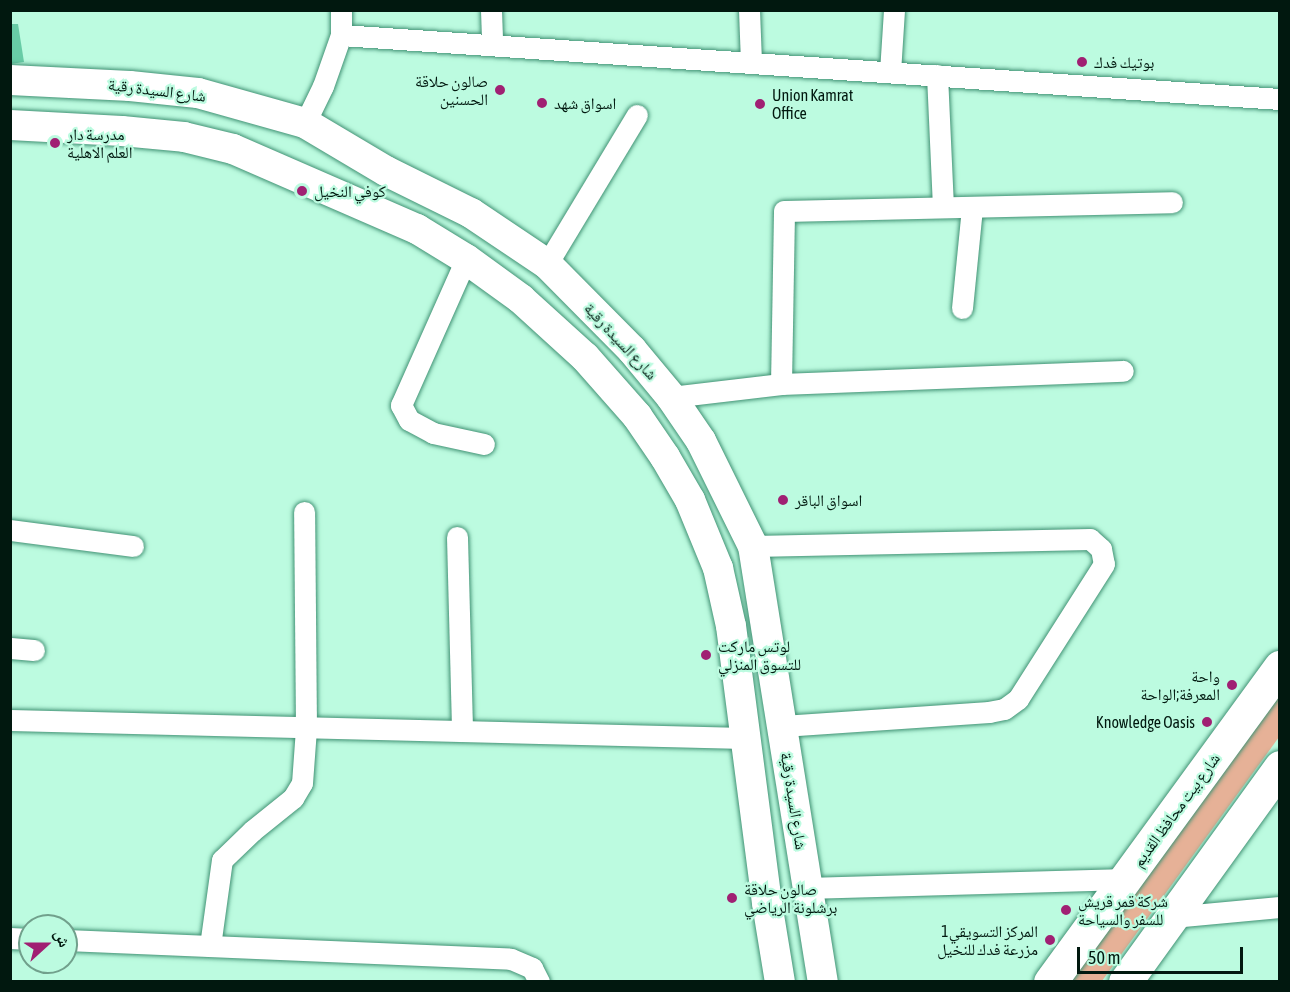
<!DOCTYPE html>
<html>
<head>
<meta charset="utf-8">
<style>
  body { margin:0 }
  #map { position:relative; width:1290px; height:992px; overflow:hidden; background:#bcfbe0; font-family:"Asap Condensed","Noto Naskh Arabic",sans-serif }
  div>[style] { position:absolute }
  .green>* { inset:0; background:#e6b197 }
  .building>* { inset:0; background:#68cca6 }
  .roads { filter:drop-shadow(0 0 2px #419274) drop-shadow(0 0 2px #419274) }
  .minor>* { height:21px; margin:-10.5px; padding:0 10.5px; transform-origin:10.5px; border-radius:10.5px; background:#fff }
  .secondary>* { height:30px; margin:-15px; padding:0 15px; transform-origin:15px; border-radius:15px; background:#fff }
  .primary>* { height:33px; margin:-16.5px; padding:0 16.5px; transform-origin:16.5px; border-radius:16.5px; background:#fff }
  .dots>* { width:16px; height:16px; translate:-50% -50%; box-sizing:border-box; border:3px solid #bcfbe0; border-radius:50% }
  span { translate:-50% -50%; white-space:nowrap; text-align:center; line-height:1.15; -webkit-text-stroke:4.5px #bcfbe0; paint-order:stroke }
  .poi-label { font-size:16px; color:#01180f }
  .left { translate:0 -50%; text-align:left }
  .right { translate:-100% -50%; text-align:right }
  .street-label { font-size:16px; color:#01180f }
  .frame { position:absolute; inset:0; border:12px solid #01180f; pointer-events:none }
  .north { position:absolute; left:18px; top:914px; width:60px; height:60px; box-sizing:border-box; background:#bcfbe0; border:2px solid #71a08c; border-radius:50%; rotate:69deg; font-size:16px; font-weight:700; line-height:24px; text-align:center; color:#01180f }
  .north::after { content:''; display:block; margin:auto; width:21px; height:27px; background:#a02073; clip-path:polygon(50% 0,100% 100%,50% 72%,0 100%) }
  .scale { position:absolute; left:1077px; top:947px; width:166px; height:27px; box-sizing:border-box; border:3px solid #01180f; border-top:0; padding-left:8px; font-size:18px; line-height:21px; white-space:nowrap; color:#01180f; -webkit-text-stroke:4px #bcfbe0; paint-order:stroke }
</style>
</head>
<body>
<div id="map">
  <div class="green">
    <i style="clip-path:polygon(1279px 687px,1279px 737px,1102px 981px,1066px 982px)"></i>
  </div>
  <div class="building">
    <i style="clip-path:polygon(10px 24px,18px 24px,24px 62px,10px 64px)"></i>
  </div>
  <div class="roads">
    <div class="minor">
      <i style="left:491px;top:10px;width:35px;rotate:88deg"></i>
      <i style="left:749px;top:10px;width:53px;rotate:87.8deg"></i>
      <i style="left:341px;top:35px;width:941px;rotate:3.9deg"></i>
      <i style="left:890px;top:72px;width:62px;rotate:-86.3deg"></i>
      <i style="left:937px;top:75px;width:132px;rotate:87.4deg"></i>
      <i style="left:305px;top:123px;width:41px;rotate:-64.1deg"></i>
      <i style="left:323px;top:86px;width:54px;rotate:-70.6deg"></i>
      <i style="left:341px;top:35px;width:25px;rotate:-90deg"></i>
      <i style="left:466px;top:259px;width:160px;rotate:114deg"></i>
      <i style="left:401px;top:405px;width:17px;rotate:62deg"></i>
      <i style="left:409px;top:420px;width:27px;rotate:28deg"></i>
      <i style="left:433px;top:433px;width:52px;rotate:12.2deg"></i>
      <i style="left:547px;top:264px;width:174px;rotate:-58.9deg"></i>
      <i style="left:962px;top:308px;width:101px;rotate:-84.3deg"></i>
      <i style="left:781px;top:384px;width:173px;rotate:-89deg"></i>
      <i style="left:784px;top:211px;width:388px;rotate:-1.3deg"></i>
      <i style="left:671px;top:397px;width:111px;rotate:-6.7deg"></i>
      <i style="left:781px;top:384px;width:342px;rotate:-2.2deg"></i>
      <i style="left:10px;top:530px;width:124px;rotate:7.4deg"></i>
      <i style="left:457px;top:537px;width:194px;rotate:88.5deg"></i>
      <i style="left:753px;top:546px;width:337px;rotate:-1.2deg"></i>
      <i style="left:1090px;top:539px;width:15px;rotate:42deg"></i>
      <i style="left:1101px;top:549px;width:15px;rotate:79deg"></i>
      <i style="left:1104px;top:564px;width:160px;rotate:122.5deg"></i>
      <i style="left:1018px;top:699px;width:17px;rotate:144deg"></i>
      <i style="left:1004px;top:709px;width:15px;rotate:169deg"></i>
      <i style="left:989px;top:712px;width:207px;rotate:176.1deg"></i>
      <i style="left:10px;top:648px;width:24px;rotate:5deg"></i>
      <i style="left:10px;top:720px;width:735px;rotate:1.4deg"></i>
      <i style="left:807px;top:888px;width:318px;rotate:-1.6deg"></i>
      <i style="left:1172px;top:917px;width:108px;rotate:-5.3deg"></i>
      <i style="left:10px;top:938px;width:20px;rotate:3deg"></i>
      <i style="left:66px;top:940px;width:445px;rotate:2.4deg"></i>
      <i style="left:511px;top:959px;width:23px;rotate:23deg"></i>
      <i style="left:532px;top:968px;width:16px;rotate:63deg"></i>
      <i style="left:210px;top:946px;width:87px;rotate:-82.1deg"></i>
      <i style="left:222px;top:860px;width:42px;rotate:-44deg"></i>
      <i style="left:252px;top:831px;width:53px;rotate:-38.8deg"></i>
      <i style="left:293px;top:798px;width:17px;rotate:-59deg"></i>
      <i style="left:302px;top:783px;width:55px;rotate:-85.8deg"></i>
      <i style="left:306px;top:728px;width:216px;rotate:-90.5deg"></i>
    </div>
    <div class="secondary">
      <i style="left:10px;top:80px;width:120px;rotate:2.9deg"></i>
      <i style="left:130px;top:86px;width:68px;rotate:5.9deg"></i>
      <i style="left:198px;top:93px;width:111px;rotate:15.7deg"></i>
      <i style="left:305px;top:123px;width:94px;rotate:30.7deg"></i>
      <i style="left:386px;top:171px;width:95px;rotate:26.3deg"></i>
      <i style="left:471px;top:213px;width:92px;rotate:33.9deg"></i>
      <i style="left:547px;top:264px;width:121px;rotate:45.3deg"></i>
      <i style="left:632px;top:350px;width:61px;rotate:50.3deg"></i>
      <i style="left:671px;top:397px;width:53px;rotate:55.7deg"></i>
      <i style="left:701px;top:441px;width:117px;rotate:63.7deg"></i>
      <i style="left:753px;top:546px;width:442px;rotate:80.9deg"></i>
      <i style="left:10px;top:125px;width:112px;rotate:3.1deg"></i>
      <i style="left:122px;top:131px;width:62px;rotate:5.5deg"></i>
      <i style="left:184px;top:137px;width:50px;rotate:13.8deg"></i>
      <i style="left:233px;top:149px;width:201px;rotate:23.5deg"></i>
      <i style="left:417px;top:229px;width:57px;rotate:31.5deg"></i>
      <i style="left:466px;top:259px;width:68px;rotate:36deg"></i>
      <i style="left:521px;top:299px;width:86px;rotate:42.2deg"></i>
      <i style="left:585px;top:357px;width:79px;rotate:48.6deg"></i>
      <i style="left:637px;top:416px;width:50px;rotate:55.7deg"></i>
      <i style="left:665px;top:457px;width:50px;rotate:59.8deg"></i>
      <i style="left:690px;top:500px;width:74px;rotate:67.6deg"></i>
      <i style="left:718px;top:568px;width:59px;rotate:77.4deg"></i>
      <i style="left:731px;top:626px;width:279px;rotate:82.6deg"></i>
      <i style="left:767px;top:903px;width:80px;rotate:80.7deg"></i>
    </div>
    <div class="primary">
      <i style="left:1050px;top:982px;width:390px;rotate:-53.9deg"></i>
      <i style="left:1125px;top:982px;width:265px;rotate:-54.2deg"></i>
    </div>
  </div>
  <div class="dots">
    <i style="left:1082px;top:62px;background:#a02073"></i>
    <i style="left:500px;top:90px;background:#a02073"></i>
    <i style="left:542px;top:103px;background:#a02073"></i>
    <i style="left:760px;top:104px;background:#a02073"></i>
    <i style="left:55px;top:143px;background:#a02073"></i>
    <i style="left:302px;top:191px;background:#a02073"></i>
    <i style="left:783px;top:500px;background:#a02073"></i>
    <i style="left:706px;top:655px;background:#a02073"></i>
    <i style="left:1232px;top:685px;background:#a02073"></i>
    <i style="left:1207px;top:722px;background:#a02073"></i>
    <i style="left:732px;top:898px;background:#a02073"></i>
    <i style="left:1066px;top:910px;background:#a02073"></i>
    <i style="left:1050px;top:940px;background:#a02073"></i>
  </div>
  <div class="poi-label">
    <span class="left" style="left:1094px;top:62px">بوتيك فدك</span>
    <span class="right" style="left:488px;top:90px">صالون حلاقة<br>الحسنين</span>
    <span class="left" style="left:772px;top:104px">Union Kamrat<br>Office</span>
    <span class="left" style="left:554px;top:103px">اسواق شهد</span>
    <span class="left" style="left:67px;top:143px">مدرسة دار<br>العلم الاهلية</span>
    <span class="left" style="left:314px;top:191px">كوفي النخيل</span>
    <span class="left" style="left:795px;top:500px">اسواق الباقر</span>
    <span class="left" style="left:718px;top:655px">لوتس ماركت<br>للتسوق المنزلي</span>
    <span class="right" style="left:1220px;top:685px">واحة<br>المعرفة;الواحة</span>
    <span class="right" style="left:1195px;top:722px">Knowledge Oasis</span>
    <span class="left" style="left:744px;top:898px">صالون حلاقة<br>برشلونة الرياضي</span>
    <span class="left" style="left:1078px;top:910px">شركة قمر قريش<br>للسفر والسياحة</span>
    <span class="right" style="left:1038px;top:940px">المركز التسويقي1<br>مزرعة فدك للنخيل</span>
  </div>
  <div class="street-label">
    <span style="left:157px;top:90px;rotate:7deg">شارع السيدة رقية</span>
    <span style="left:621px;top:341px;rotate:47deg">شارع السيدة رقية</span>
    <span style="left:794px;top:801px;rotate:81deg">شارع السيدة رقية</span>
    <span style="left:1176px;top:810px;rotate:-54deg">شارع بيت محافظ القديم</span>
  </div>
  <div class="frame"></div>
  <div class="north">ش</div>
  <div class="scale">50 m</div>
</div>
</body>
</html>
